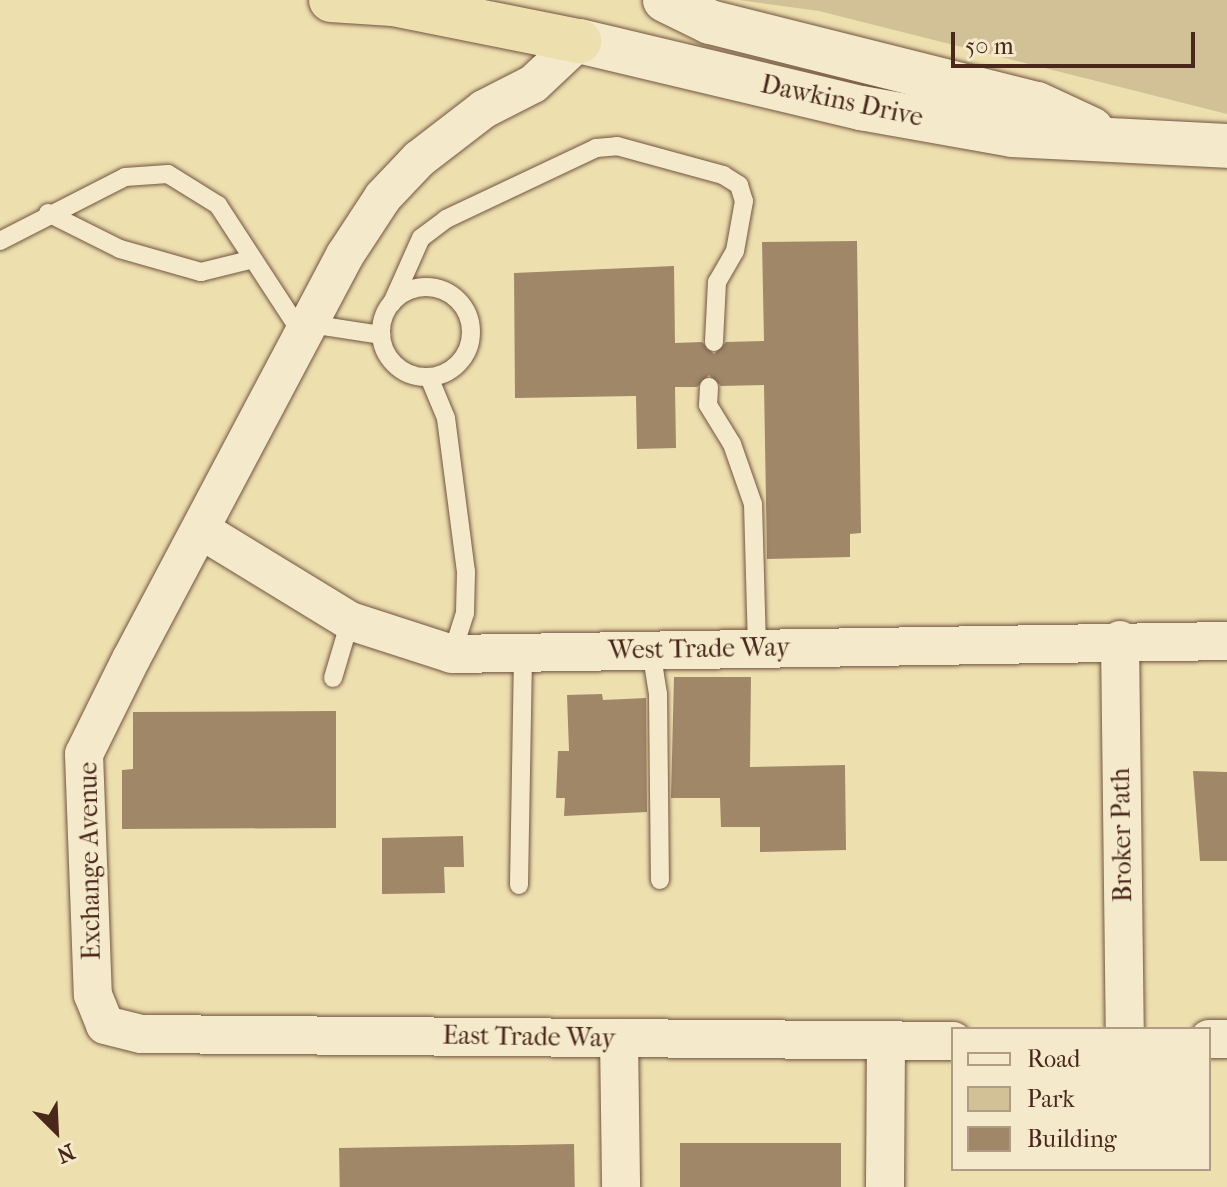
<!DOCTYPE html>
<html>
<head>
<meta charset="utf-8">
<style>
  body { margin:0 }
  #map { position:relative; width:1227px; height:1187px; overflow:hidden; background:#eedfaf; font-family:"IM FELL French Canon",serif }
  div>[style] { position:absolute }
  .green>* { inset:0; background:#d2c096 }
  .building>* { inset:0; background:#9f8768; transform-origin:0 0 }
  .roads { filter:drop-shadow(0 0 2px #725540) drop-shadow(0 0 2px #725540) }
  .lane>* { height:18px; margin:-9px; padding:0 9px; transform-origin:9px; border-radius:9px; background:#f4eacb }
  .lane>.ring { margin:-9px; padding:0; box-sizing:content-box; background:none; border:18px solid #f4eacb; border-radius:50% }
  .street>* { height:38px; margin:-19px; padding:0 19px; transform-origin:19px; border-radius:19px; background:#f4eacb }
  .secondary>* { height:44px; margin:-22px; padding:0 22px; transform-origin:22px; border-radius:22px; background:#f4eacb }
  .highway>* { height:44px; margin:-22px; padding:0 22px; transform-origin:22px; border-radius:22px; background:#eedfaf }
  span { translate:-50% -50%; white-space:nowrap; text-align:center; line-height:1.15; -webkit-text-stroke:6px #f4eacb; paint-order:stroke }
  .street-label { font-size:26px; color:#49271b }
  .legend { position:absolute; left:951px; top:1027px; width:260px; height:144px; box-sizing:border-box; background:#f4eacb; border:2px solid #b09c85; margin:0; padding:10px 14px; list-style:none; font-size:24px; color:#49271b }
  .legend li { display:flex; align-items:center; gap:16px; height:40px }
  .legend b { width:40px; border:2px solid #b09c85 }
  .north { position:absolute; left:16px; top:1091px; width:80px; height:80px; -webkit-text-stroke:6px #f4eacb; paint-order:stroke; rotate:156deg; font-size:22px; font-weight:700; line-height:32px; text-align:center; color:#49271b }
  .north::after { content:''; display:block; margin:auto; width:28px; height:36px; background:#49271b; clip-path:polygon(50% 0,100% 100%,50% 72%,0 100%) }
  .scale { position:absolute; left:951px; top:32px; width:244px; height:36px; box-sizing:border-box; border:4px solid #49271b; border-top:0; padding-left:10px; font-size:24px; line-height:28px; white-space:nowrap; color:#49271b; -webkit-text-stroke:6px #f4eacb; paint-order:stroke }
</style>
</head>
<body>
<div id="map">
  <div class="green">
    <i style="clip-path:polygon(739px 0,1227px 0,1227px 114px,819px 11px)"></i>
  </div>
  <div class="building">
    <i style="clip-path:polygon(857px 241px,861px 533px,850px 534px,850px 557px,767px 559px,764px 385px,721px 386px,709px 375px,697px 387px,675px 387px,676px 448px,637px 449px,636px 396px,515px 398px,514px 273px,674px 266px,675px 343px,702px 342px,714px 354px,726px 342px,764px 341px,762px 242px)"></i>
    <i style="clip-path:polygon(674px 677px,751px 677px,750px 767px,845px 765px,846px 850px,760px 852px,760px 827px,721px 827px,720px 798px,671px 798px)"></i>
    <i style="clip-path:polygon(602px 694px,603px 700px,646px 698px,647px 812px,564px 816px,565px 798px,556px 798px,558px 751px,569px 751px,567px 695px)"></i>
    <i style="clip-path:polygon(336px 711px,336px 828px,122px 829px,122px 770px,133px 769px,133px 712px)"></i>
    <i style="clip-path:polygon(1193px 771px,1227px 772px,1227px 861px,1200px 861px)"></i>
    <i style="clip-path:polygon(463px 836px,464px 867px,444px 867px,445px 893px,382px 894px,382px 838px)"></i>
    <i style="left:841px;top:1143px;width:44px;height:161px;rotate:90deg"></i>
    <i style="left:574px;top:1144px;width:43px;height:235px;rotate:89deg"></i>
  </div>
  <div class="roads">
    <div class="lane">
      <i style="left:48px;top:213px;width:80px;rotate:26.6deg"></i>
      <i style="left:120px;top:249px;width:84px;rotate:15.9deg"></i>
      <i style="left:201px;top:272px;width:50px;rotate:-13.8deg"></i>
      <i style="left:0;top:241px;width:140px;rotate:-27.1deg"></i>
      <i style="left:125px;top:177px;width:43px;rotate:-4deg"></i>
      <i style="left:168px;top:174px;width:59px;rotate:31.8deg"></i>
      <i style="left:218px;top:205px;width:158px;rotate:56.9deg"></i>
      <i class="ring" style="left:381px;top:287px;width:72px;height:72px"></i>
      <i style="left:392px;top:303px;width:71px;rotate:-66deg"></i>
      <i style="left:421px;top:238px;width:31px;rotate:-37deg"></i>
      <i style="left:446px;top:219px;width:166px;rotate:-25.3deg"></i>
      <i style="left:596px;top:148px;width:21px;rotate:-5deg"></i>
      <i style="left:617px;top:146px;width:110px;rotate:15.3deg"></i>
      <i style="left:723px;top:175px;width:19px;rotate:32deg"></i>
      <i style="left:739px;top:185px;width:17px;rotate:73deg"></i>
      <i style="left:744px;top:201px;width:51px;rotate:100.2deg"></i>
      <i style="left:735px;top:251px;width:36px;rotate:120deg"></i>
      <i style="left:717px;top:282px;width:60px;rotate:92.9deg"></i>
      <i style="left:310px;top:324px;width:72px;rotate:8.8deg"></i>
      <i style="left:429px;top:377px;width:44px;rotate:67.5deg"></i>
      <i style="left:446px;top:418px;width:155px;rotate:82.6deg"></i>
      <i style="left:466px;top:572px;width:41px;rotate:91.4deg"></i>
      <i style="left:465px;top:613px;width:43px;rotate:107.6deg"></i>
      <i style="left:709px;top:387px;width:18px;rotate:93deg"></i>
      <i style="left:708px;top:405px;width:46px;rotate:58.4deg"></i>
      <i style="left:732px;top:444px;width:64px;rotate:70.7deg"></i>
      <i style="left:753px;top:504px;width:144px;rotate:88.4deg"></i>
      <i style="left:651px;top:650px;width:45px;rotate:81deg"></i>
      <i style="left:658px;top:694px;width:186px;rotate:89.4deg"></i>
      <i style="left:333px;top:678px;width:59px;rotate:-73.4deg"></i>
      <i style="left:519px;top:885px;width:232px;rotate:-89deg"></i>
    </div>
    <div class="street">
      <i style="left:579px;top:41px;width:63px;rotate:136.9deg"></i>
      <i style="left:533px;top:84px;width:55px;rotate:153deg"></i>
      <i style="left:484px;top:109px;width:82px;rotate:142.4deg"></i>
      <i style="left:419px;top:159px;width:52px;rotate:133.5deg"></i>
      <i style="left:383px;top:197px;width:69px;rotate:123.2deg"></i>
      <i style="left:345px;top:255px;width:457px;rotate:117.9deg"></i>
      <i style="left:131px;top:659px;width:106px;rotate:116.3deg"></i>
      <i style="left:84px;top:754px;width:241px;rotate:87.9deg"></i>
      <i style="left:93px;top:995px;width:32px;rotate:68deg"></i>
      <i style="left:105px;top:1025px;width:37px;rotate:14deg"></i>
      <i style="left:141px;top:1034px;width:812px;rotate:0.49deg"></i>
      <i style="left:201px;top:530px;width:175px;rotate:31.4deg"></i>
      <i style="left:350px;top:621px;width:107px;rotate:17.9deg"></i>
      <i style="left:452px;top:654px;width:775px;rotate:-0.96deg"></i>
      <i style="left:1120px;top:640px;width:389px;rotate:89.3deg"></i>
      <i style="left:619px;top:1038px;width:149px;rotate:89.2deg"></i>
      <i style="left:1209px;top:1039px;width:18px"></i>
      <i style="left:885px;top:1187px;width:144px;rotate:-89.6deg"></i>
    </div>
    <div class="secondary">
      <i style="left:665px;top:0;width:50px;rotate:26.1deg"></i>
      <i style="left:710px;top:22px;width:337px;rotate:14.1deg"></i>
      <i style="left:1037px;top:104px;width:60px;rotate:24.8deg"></i>
      <i style="left:579px;top:41px;width:290px;rotate:13.4deg"></i>
      <i style="left:861px;top:108px;width:153px;rotate:10.1deg"></i>
      <i style="left:1012px;top:135px;width:215px;rotate:2.9deg"></i>
    </div>
    <div class="highway">
      <i style="left:331px;top:0;width:62px;rotate:3.7deg"></i>
      <i style="left:393px;top:4px;width:190px;rotate:11.3deg"></i>
    </div>
  </div>
  <div class="street-label">
    <span style="left:842px;top:101px;rotate:12deg">Dawkins Drive</span>
    <span style="left:699px;top:649px;rotate:-1deg">West Trade Way</span>
    <span style="left:1122px;top:835px;rotate:-91deg">Broker Path</span>
    <span style="left:90px;top:861px;rotate:-91deg">Exchange Avenue</span>
    <span style="left:529px;top:1037px;rotate:1deg">East Trade Way</span>
  </div>
  <ul class="legend">
  <li><b style="height:10px;background:#f4eacb"></b>Road</li>
  <li><b style="height:22px;background:#d2c096"></b>Park</li>
  <li><b style="height:22px;background:#9f8768"></b>Building</li>
  </ul>
  <div class="north">N</div>
  <div class="scale">50 m</div>
</div>
</body>
</html>
